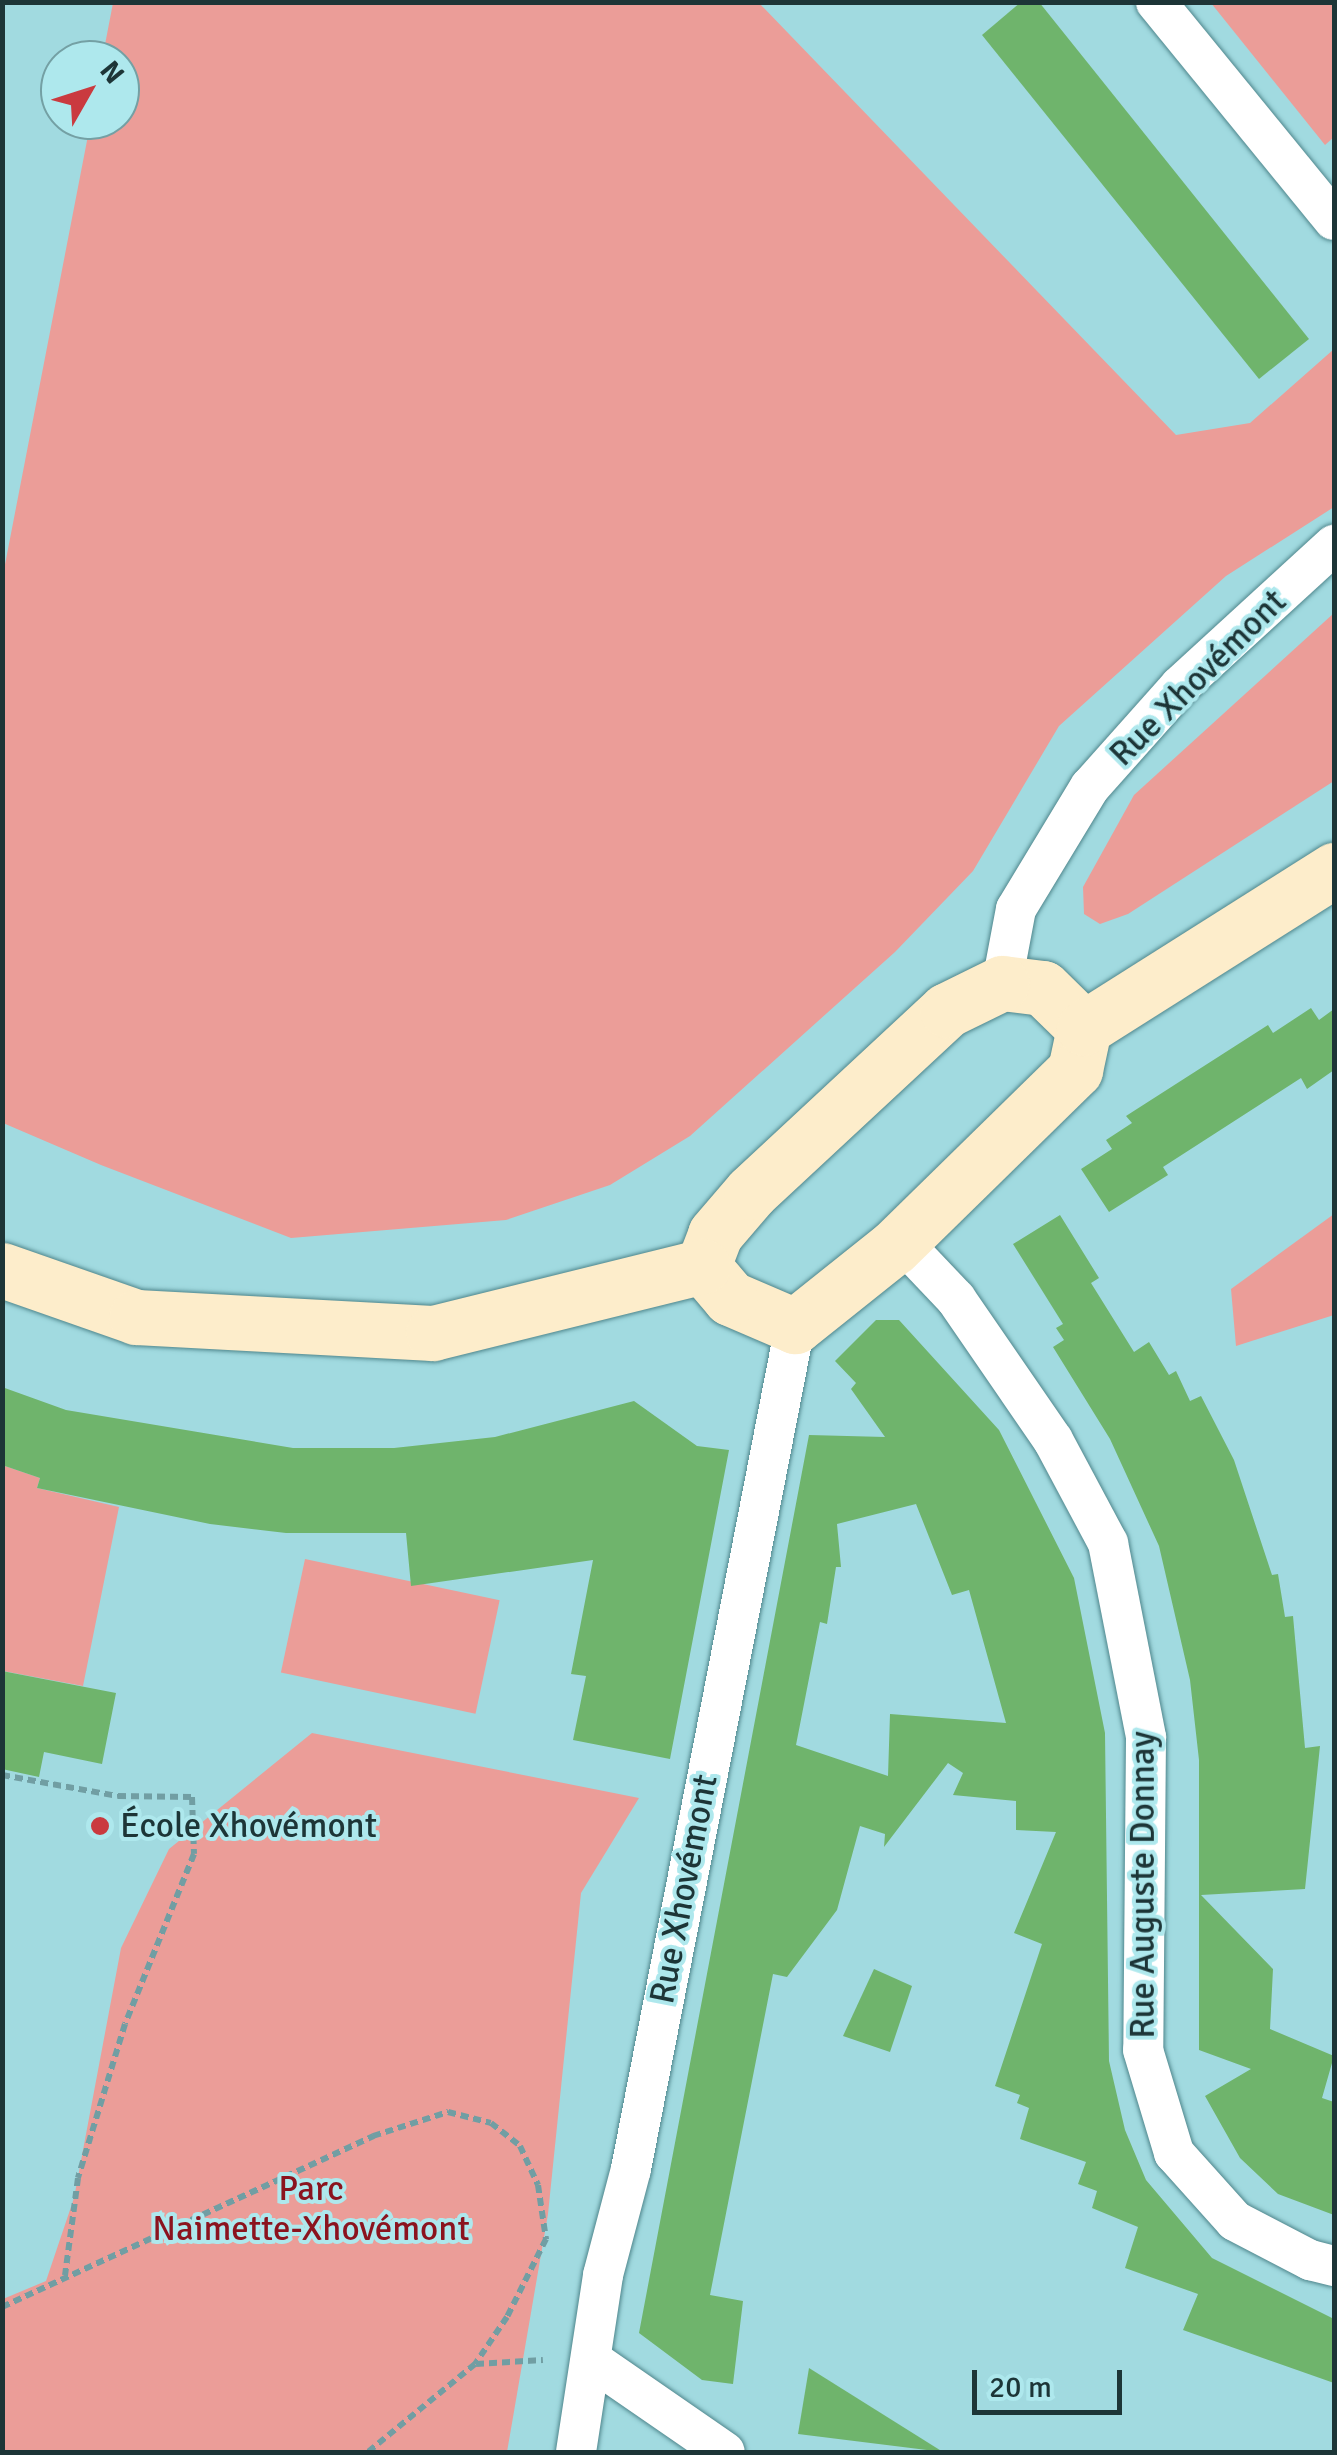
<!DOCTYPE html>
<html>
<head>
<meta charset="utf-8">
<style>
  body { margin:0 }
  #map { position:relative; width:1337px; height:2455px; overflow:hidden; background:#a1dae0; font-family:Signika,sans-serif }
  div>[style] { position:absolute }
  .green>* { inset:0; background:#eb9d98; transform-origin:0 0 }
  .building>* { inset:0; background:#6fb46c }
  .path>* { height:6px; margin-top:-3px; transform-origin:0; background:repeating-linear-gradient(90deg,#719ea3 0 8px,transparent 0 13px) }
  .roads { filter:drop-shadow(0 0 2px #4f868c) drop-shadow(0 0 2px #4f868c) }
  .street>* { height:40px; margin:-20px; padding:0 20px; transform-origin:20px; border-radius:20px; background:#fff }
  .secondary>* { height:55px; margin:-27.5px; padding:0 27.5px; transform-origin:27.5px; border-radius:27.5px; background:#fdedcb }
  .dots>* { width:28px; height:28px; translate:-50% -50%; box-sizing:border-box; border:5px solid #aee8ed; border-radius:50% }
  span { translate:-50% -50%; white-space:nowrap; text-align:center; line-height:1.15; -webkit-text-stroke:8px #aee8ed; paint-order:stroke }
  .street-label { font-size:35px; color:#1d3537 }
  .poi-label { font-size:35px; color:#1d3537 }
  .left { translate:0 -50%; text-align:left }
  .park-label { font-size:35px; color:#8b131e }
  .frame { position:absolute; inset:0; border:5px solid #1d3537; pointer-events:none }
  .north { position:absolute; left:40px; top:40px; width:100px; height:100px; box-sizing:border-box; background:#aee8ed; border:2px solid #74a0a4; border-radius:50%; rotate:51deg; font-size:28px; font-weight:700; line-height:40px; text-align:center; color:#1d3537 }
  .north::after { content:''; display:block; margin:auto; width:35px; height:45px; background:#ca3a3f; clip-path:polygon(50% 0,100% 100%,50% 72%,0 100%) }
  .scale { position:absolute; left:972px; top:2370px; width:150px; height:45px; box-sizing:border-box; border:5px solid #1d3537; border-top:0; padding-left:12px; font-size:30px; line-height:35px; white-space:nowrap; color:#1d3537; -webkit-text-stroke:8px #aee8ed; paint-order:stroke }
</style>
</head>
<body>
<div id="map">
  <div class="green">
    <i style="clip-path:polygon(113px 3px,759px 3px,1176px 435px,1250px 423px,1334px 349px,1334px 507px,1226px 576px,1059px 726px,973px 871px,895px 952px,690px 1136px,610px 1185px,506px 1220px,291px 1238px,101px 1165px,3px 1123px,2px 580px,91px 120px,120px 120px,120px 60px,102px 60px)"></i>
    <i style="clip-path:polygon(1211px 3px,1334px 3px,1334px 137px,1325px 145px)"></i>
    <i style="clip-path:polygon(1334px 613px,1334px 781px,1128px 914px,1100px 924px,1084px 914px,1083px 887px,1134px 795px)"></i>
    <i style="clip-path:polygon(1334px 1214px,1334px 1315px,1236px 1346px,1231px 1289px)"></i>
    <i style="clip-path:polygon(2px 1465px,40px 1478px,37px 1488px,119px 1507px,83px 1686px,3px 1671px)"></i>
    <i style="left:305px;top:1559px;width:199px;height:116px;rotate:12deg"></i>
    <i style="clip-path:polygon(312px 1733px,639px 1798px,581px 1893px,548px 2214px,507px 2452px,3px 2452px,3px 2299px,46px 2281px,74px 2198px,121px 1948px,169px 1849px)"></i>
  </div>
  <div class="building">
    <i style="clip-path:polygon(1021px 2px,1039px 2px,1309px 339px,1259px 379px,982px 35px)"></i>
    <i style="clip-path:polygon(1311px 1008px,1319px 1020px,1334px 1009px,1334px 1070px,1307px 1089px,1301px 1078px,1163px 1167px,1168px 1175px,1109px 1212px,1081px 1169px,1112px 1149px,1106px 1140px,1132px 1123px,1126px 1116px,1268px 1025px,1273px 1033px)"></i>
    <i style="clip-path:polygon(1060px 1215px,1099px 1278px,1091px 1283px,1134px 1352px,1149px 1342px,1169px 1375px,1176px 1371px,1190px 1401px,1201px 1396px,1234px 1460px,1272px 1575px,1278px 1574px,1285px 1617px,1293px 1616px,1305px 1748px,1320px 1746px,1305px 1889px,1201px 1895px,1273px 1969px,1270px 2029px,1334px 2056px,1322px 2098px,1334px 2102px,1334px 2215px,1278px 2194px,1240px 2158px,1205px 2096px,1251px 2069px,1199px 2050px,1199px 1760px,1190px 1680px,1159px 1546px,1110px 1439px,1053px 1347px,1064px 1340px,1056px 1328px,1063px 1324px,1013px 1244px)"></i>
    <i style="clip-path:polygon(evenodd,876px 1320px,899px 1320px,999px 1430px,1074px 1578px,1105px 1733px,1109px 2061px,1125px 2130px,1146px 2180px,1212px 2258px,1334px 2319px,1334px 2383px,1183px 2330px,1198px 2294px,1125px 2268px,1138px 2227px,1092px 2208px,1097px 2191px,1078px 2184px,1086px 2162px,1020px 2139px,1029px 2108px,1017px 2103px,1020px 2095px,995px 2086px,1042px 1944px,1014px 1933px,1056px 1832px,1016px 1830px,1016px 1801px,953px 1795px,963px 1773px,948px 1763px,884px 1847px,885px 1834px,860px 1826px,837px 1910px,787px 1977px,773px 1974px,710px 2295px,743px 2301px,733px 2384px,702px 2380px,639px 2333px,809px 1435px,885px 1437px,851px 1389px,856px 1383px,835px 1361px,876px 1320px,916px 1504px,952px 1595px,969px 1590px,1006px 1723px,890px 1714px,888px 1776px,796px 1745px,820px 1622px,827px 1624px,836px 1567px,841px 1567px,837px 1524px,916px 1504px)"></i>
    <i style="clip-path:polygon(2px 1387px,66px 1410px,293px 1448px,394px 1448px,495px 1437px,634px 1401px,697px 1446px,729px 1450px,670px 1759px,573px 1740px,586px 1676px,571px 1674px,593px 1560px,411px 1586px,406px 1533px,286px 1533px,210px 1524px,37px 1488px,40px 1478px,2px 1465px)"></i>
    <i style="clip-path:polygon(2px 1671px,116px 1693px,102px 1764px,44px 1752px,39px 1777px,2px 1769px)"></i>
    <i style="clip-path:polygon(874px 1969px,912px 1986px,890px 2052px,843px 2036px)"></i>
    <i style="clip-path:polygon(809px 2368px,943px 2452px,798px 2434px)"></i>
  </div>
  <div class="path">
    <i style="left:2px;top:1775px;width:118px;rotate:10.3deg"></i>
    <i style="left:118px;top:1796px;width:74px;rotate:0.8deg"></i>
    <i style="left:192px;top:1797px;width:57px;rotate:88deg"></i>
    <i style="left:194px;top:1854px;width:183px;rotate:112.1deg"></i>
    <i style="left:125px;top:2024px;width:161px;rotate:107deg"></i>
    <i style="left:78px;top:2178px;width:98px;rotate:97.6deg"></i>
    <i style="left:2px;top:2307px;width:409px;rotate:-24.7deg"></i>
    <i style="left:373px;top:2136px;width:79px;rotate:-17.7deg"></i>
    <i style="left:448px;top:2112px;width:44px;rotate:14.3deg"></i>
    <i style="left:491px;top:2123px;width:37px;rotate:38deg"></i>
    <i style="left:520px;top:2146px;width:43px;rotate:65.2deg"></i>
    <i style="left:538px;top:2185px;width:55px;rotate:81.6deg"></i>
    <i style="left:546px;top:2239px;width:87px;rotate:116.6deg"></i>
    <i style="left:507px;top:2317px;width:57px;rotate:124.2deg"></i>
    <i style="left:475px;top:2364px;width:139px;rotate:140.6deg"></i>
    <i style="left:476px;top:2364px;width:67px;rotate:-3.4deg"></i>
  </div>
  <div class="roads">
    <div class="street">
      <i style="left:1156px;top:2px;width:281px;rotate:50.8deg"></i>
      <i style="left:1002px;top:983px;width:75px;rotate:-79.3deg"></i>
      <i style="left:1016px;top:909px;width:143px;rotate:-58.8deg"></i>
      <i style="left:1090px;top:787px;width:135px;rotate:-48.3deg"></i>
      <i style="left:1180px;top:686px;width:209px;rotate:-42.5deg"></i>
      <i style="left:901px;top:1241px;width:80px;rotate:46.5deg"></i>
      <i style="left:956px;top:1299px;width:171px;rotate:55.5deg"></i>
      <i style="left:1053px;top:1440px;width:117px;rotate:61.9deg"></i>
      <i style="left:1108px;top:1543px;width:198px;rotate:78.9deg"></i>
      <i style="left:1146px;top:1737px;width:313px;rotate:90.5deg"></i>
      <i style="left:1143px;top:2050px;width:108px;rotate:73.2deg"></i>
      <i style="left:1174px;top:2153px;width:91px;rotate:48.1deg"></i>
      <i style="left:1235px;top:2221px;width:85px;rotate:27.5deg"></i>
      <i style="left:1310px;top:2260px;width:25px;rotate:14deg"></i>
      <i style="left:593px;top:2361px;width:160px;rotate:34.6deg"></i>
      <i style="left:576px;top:2452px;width:179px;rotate:-81.3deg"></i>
      <i style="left:603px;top:2275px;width:110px;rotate:-75.2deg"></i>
      <i style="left:631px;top:2169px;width:859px;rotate:-78.99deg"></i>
    </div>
    <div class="secondary">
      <i style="left:1002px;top:983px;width:41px;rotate:7deg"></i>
      <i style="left:1043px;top:988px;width:57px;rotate:44.3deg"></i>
      <i style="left:1084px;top:1028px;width:43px;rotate:102.1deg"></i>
      <i style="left:1075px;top:1070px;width:253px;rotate:135.6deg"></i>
      <i style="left:894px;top:1247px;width:127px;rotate:141.4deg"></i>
      <i style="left:795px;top:1326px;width:71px;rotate:-156.7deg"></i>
      <i style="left:730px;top:1298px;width:42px;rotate:-130.2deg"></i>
      <i style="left:703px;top:1266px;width:34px;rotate:-69deg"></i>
      <i style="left:715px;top:1234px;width:55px;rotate:-49.4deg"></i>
      <i style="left:751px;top:1192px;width:267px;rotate:-42.9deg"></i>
      <i style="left:947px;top:1010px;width:61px;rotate:-26.1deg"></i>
      <i style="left:1084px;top:1028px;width:296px;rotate:-32.3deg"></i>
      <i style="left:2px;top:1270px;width:142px;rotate:19.3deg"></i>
      <i style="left:136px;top:1317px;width:297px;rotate:3.1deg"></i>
      <i style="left:433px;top:1333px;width:278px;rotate:-13.9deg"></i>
    </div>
  </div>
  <div class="dots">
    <i style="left:100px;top:1826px;background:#ca3a3f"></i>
  </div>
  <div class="street-label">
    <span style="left:1198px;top:678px;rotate:-45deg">Rue Xhovémont</span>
    <span style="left:1143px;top:1885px;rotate:-90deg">Rue Auguste Donnay</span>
    <span style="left:684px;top:1889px;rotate:-79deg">Rue Xhovémont</span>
  </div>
  <div class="poi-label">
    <span class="left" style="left:120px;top:1826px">École Xhovémont</span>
  </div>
  <div class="park-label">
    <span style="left:311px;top:2209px">Parc<br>Naimette-Xhovémont</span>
  </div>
  <div class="frame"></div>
  <div class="north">N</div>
  <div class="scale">20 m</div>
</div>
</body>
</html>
